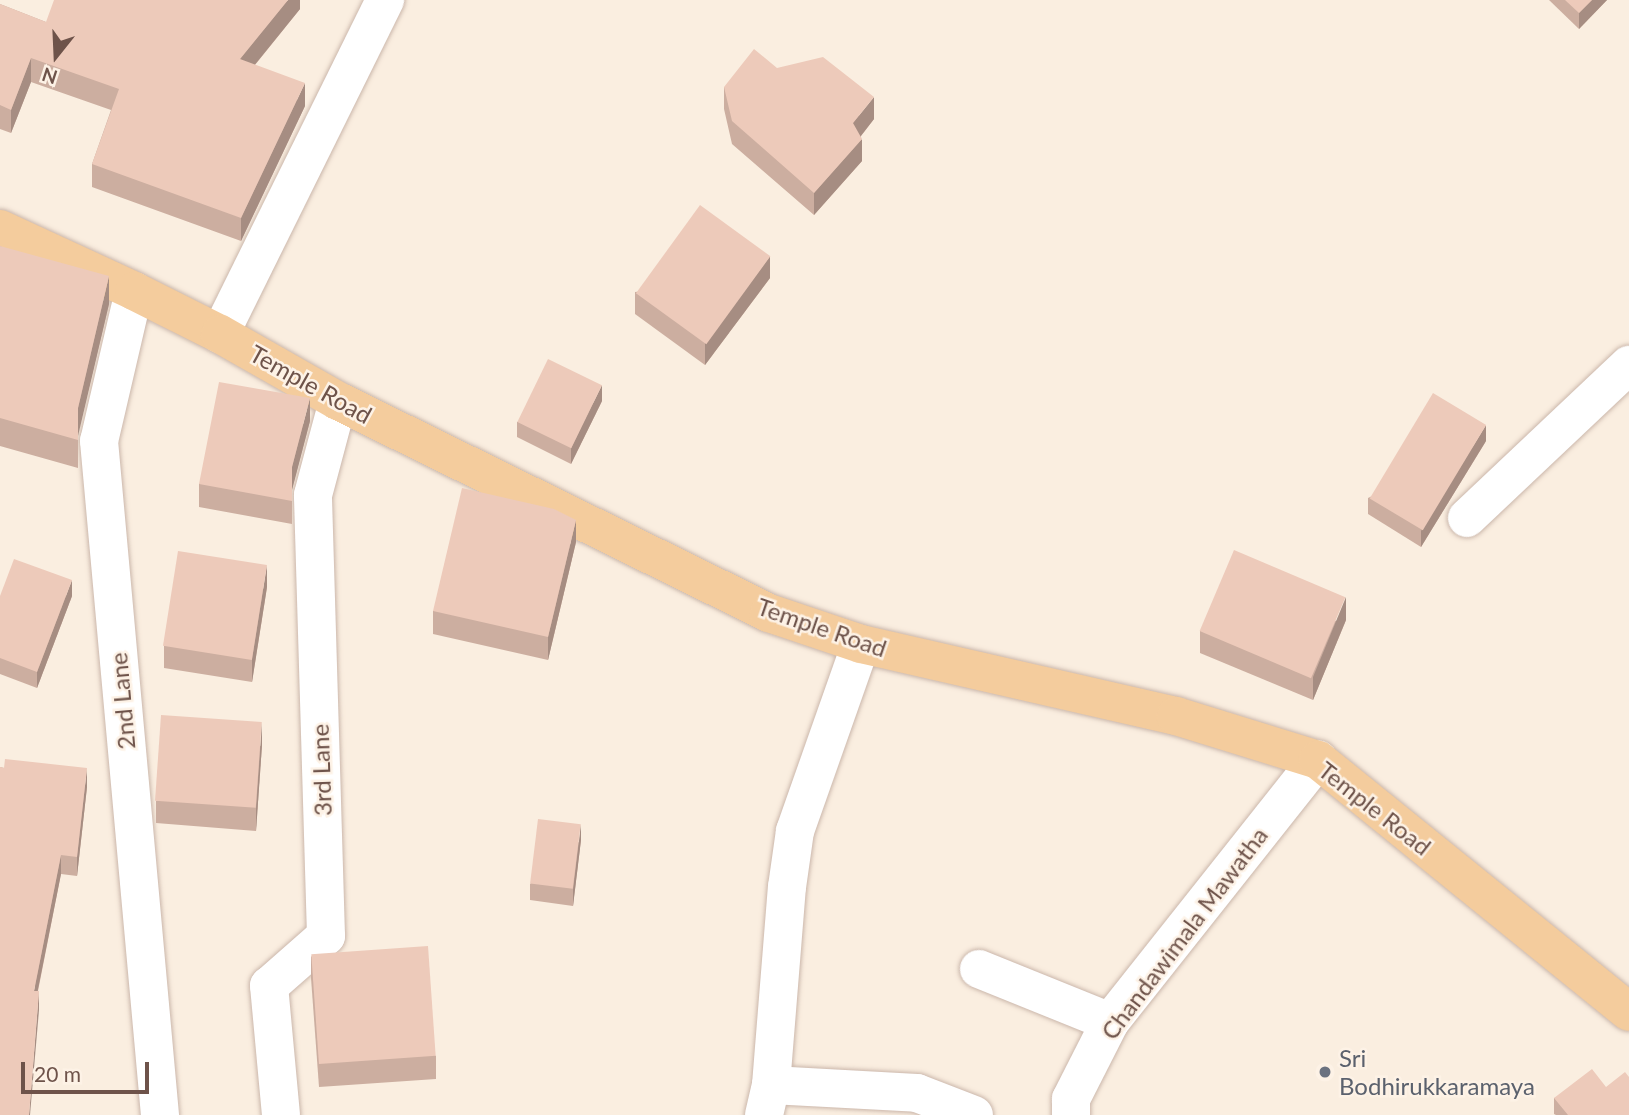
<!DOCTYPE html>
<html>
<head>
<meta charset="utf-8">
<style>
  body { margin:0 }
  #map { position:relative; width:1629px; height:1115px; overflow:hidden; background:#faeee0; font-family:Lato,sans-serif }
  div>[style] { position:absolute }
  .roads { filter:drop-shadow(0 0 2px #cbb7ab) drop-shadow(0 0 2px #cbb7ab) }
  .street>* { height:38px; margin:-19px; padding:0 19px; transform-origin:19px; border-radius:19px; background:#fff }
  .primary>* { height:38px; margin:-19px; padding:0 19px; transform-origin:19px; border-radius:19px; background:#f4cc9d }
  .wall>* { inset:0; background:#ccaea0 }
  .shaded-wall>* { inset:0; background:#a68d82 }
  .building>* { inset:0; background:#edcaba; transform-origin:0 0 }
  .dots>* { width:19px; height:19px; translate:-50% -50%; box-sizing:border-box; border:4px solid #fdf2e6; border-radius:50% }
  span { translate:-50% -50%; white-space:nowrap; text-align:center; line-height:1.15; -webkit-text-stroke:5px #fdf2e6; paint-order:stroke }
  .street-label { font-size:24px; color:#6e534a }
  .worship-label { font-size:24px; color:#5b616d }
  .left { translate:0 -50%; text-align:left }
  .north { position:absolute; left:21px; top:21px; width:70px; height:70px; -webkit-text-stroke:5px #fdf2e6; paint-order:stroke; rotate:198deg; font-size:19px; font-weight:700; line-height:28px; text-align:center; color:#6e534a }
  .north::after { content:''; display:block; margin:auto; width:24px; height:32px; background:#6e534a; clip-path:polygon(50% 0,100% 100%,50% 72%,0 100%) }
  .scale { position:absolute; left:21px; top:1062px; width:128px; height:32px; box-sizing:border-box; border:4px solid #6e534a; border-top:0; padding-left:9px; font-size:21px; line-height:24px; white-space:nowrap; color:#6e534a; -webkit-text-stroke:5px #fdf2e6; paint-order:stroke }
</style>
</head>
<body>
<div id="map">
  <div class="roads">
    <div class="street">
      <i style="left:134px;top:291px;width:154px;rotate:103.1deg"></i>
      <i style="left:99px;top:441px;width:677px;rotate:84.83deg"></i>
      <i style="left:220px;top:334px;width:373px;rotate:-63.7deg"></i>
      <i style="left:1467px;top:518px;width:223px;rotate:-43.4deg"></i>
      <i style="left:979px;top:969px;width:141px;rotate:22deg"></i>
      <i style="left:771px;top:1085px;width:146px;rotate:3.1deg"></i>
      <i style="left:917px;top:1093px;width:61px;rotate:21.1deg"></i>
      <i style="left:281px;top:1115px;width:130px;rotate:-95.3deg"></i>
      <i style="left:269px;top:986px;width:76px;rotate:-41.3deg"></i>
      <i style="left:326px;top:936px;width:441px;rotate:-91.7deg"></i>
      <i style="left:313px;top:495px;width:97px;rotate:-75.1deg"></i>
      <i style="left:764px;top:1115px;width:31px;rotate:-77deg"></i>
      <i style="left:771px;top:1085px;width:199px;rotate:-85.4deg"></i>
      <i style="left:787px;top:887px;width:57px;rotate:-81.9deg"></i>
      <i style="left:795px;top:831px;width:198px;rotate:-70.6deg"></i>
      <i style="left:1071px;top:1115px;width:16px;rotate:-90deg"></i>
      <i style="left:1071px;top:1099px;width:86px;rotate:-63.1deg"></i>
      <i style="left:1110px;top:1022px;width:335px;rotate:-51.6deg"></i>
    </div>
    <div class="primary">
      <i style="left:0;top:229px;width:148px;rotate:24.8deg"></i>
      <i style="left:134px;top:291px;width:96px;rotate:26.6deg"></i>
      <i style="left:220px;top:334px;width:136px;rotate:29.6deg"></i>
      <i style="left:338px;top:401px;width:480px;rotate:26.2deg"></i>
      <i style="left:769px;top:613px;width:97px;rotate:18.6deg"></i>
      <i style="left:861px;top:644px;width:323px;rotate:12.9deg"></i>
      <i style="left:1176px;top:716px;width:149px;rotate:17.2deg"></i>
      <i style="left:1318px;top:760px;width:400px;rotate:39deg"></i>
    </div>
  </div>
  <div class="wall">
    <i style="clip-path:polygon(300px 0,300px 9px,255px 65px,305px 106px,241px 241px,92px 187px,92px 164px,111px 110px,31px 82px,11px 133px,0 129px,0 4px,46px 22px)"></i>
    <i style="clip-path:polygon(1549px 0,1607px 0,1579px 29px)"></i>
    <i style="clip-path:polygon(724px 87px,874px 119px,861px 136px,862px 161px,814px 215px,732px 144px,724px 109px)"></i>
    <i style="clip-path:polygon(0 246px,109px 304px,78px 433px,78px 468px,0 446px)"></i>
    <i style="clip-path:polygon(770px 278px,705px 365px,635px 314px,635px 292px)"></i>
    <i style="clip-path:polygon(602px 401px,571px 464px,517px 437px,517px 422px)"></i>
    <i style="clip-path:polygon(310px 421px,292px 489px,292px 524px,199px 507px,199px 484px)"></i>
    <i style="clip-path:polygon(1486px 441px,1421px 547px,1368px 514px,1368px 498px)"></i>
    <i style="clip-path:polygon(576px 542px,548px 660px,433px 634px,433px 611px)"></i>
    <i style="clip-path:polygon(267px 587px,252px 682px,164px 668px,164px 646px)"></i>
    <i style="clip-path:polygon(0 596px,72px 596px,37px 688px,0 674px)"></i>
    <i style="clip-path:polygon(1346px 620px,1313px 700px,1200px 653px,1200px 631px)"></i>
    <i style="clip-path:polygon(262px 745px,256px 831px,156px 823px,156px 801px)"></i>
    <i style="clip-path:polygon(0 767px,87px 787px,77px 876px,61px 874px,38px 991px,39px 1010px)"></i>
    <i style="clip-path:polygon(581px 840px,573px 906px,530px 900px,530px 884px)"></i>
    <i style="clip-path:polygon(311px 956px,436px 1056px,436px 1079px,319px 1087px,311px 978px)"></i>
    <i style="clip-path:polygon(1606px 1087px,1629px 1115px,1556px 1115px,1554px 1114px,1554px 1098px)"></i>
  </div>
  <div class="shaded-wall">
    <i style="clip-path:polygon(288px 0,300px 0,300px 9px,240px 83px,240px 59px)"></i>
    <i style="clip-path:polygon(1592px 0,1607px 0,1579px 29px,1579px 13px)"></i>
    <i style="clip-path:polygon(31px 58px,31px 82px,11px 133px,11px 110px)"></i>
    <i style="clip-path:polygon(305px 83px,305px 106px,241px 241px,241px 218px)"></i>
    <i style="clip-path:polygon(874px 97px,874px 119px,853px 146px,853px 123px)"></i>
    <i style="clip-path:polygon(862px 139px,862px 161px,814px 215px,814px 193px)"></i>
    <i style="clip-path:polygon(770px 256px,770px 278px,705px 365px,705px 343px)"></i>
    <i style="clip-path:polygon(109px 276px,109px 304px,78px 436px,78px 408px)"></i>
    <i style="clip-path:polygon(602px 385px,602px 401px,571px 464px,571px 448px)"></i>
    <i style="clip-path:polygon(310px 398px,310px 421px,292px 490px,292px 467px)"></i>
    <i style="clip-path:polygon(1486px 425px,1486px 441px,1421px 547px,1421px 531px)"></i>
    <i style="clip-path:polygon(576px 520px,576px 542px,548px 660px,548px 637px)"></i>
    <i style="clip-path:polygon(267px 565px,267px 587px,252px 682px,252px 659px)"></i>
    <i style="clip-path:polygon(72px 580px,72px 596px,37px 688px,37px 672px)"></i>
    <i style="clip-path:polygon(1346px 597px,1346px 620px,1313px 700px,1313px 677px)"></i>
    <i style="clip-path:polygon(262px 722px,262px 745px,256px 831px,256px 809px)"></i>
    <i style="clip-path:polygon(87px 768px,87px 787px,77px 876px,77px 857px)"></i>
    <i style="clip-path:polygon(581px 824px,581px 840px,573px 906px,573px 890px)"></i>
    <i style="clip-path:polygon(61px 855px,61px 874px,34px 1009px,34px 991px)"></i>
    <i style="clip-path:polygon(39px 991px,39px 1010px,30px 1115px,29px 1115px)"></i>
  </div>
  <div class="building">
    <i style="clip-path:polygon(54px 0,288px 0,240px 59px,305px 83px,241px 218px,92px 164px,119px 89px,31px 58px,11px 110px,0 105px,0 4px,46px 22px)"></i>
    <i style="clip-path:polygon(1565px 0,1592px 0,1579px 13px)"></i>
    <i style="clip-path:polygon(754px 49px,777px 68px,823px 57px,874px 97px,853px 123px,862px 139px,814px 193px,732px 121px,724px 87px)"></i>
    <i style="left:700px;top:205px;width:87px;height:109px;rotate:36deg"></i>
    <i style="clip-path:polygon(0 246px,109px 276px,78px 408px,78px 440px,0 418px)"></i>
    <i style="left:548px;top:359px;width:60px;height:70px;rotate:26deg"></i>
    <i style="clip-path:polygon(219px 382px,310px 398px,292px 467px,292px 501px,199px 484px)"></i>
    <i style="left:1433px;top:393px;width:62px;height:123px;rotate:31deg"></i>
    <i style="clip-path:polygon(462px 488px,554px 509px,576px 520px,548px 637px,433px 611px)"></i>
    <i style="left:1234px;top:550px;width:121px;height:88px;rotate:23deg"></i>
    <i style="left:178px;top:551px;width:90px;height:96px;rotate:9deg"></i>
    <i style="clip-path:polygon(14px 559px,72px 580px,37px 672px,0 658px,0 596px)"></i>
    <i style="left:161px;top:715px;width:101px;height:86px;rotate:4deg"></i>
    <i style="clip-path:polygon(5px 759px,87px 768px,77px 857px,61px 855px,34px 991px,39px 991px,29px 1115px,0 1115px,0 767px,4px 768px)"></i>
    <i style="left:538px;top:819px;width:43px;height:65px;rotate:7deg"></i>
    <i style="left:428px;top:946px;width:110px;height:117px;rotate:86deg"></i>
    <i style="clip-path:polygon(1592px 1069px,1606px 1087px,1625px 1072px,1629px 1077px,1629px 1115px,1568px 1115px,1554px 1098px)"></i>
  </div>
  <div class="dots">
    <i style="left:1325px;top:1072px;background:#6b7280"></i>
  </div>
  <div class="street-label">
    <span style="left:311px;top:384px;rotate:29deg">Temple Road</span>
    <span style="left:822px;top:627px;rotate:19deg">Temple Road</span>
    <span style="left:122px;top:701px;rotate:-95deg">2nd Lane</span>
    <span style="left:321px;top:770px;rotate:-92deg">3rd Lane</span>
    <span style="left:1375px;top:808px;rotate:38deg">Temple Road</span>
    <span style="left:1184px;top:933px;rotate:-53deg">Chandawimala Mawatha</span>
  </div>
  <div class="worship-label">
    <span class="left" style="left:1339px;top:1072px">Sri<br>Bodhirukkaramaya</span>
  </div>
  <div class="north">N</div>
  <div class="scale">20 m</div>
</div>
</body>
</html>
